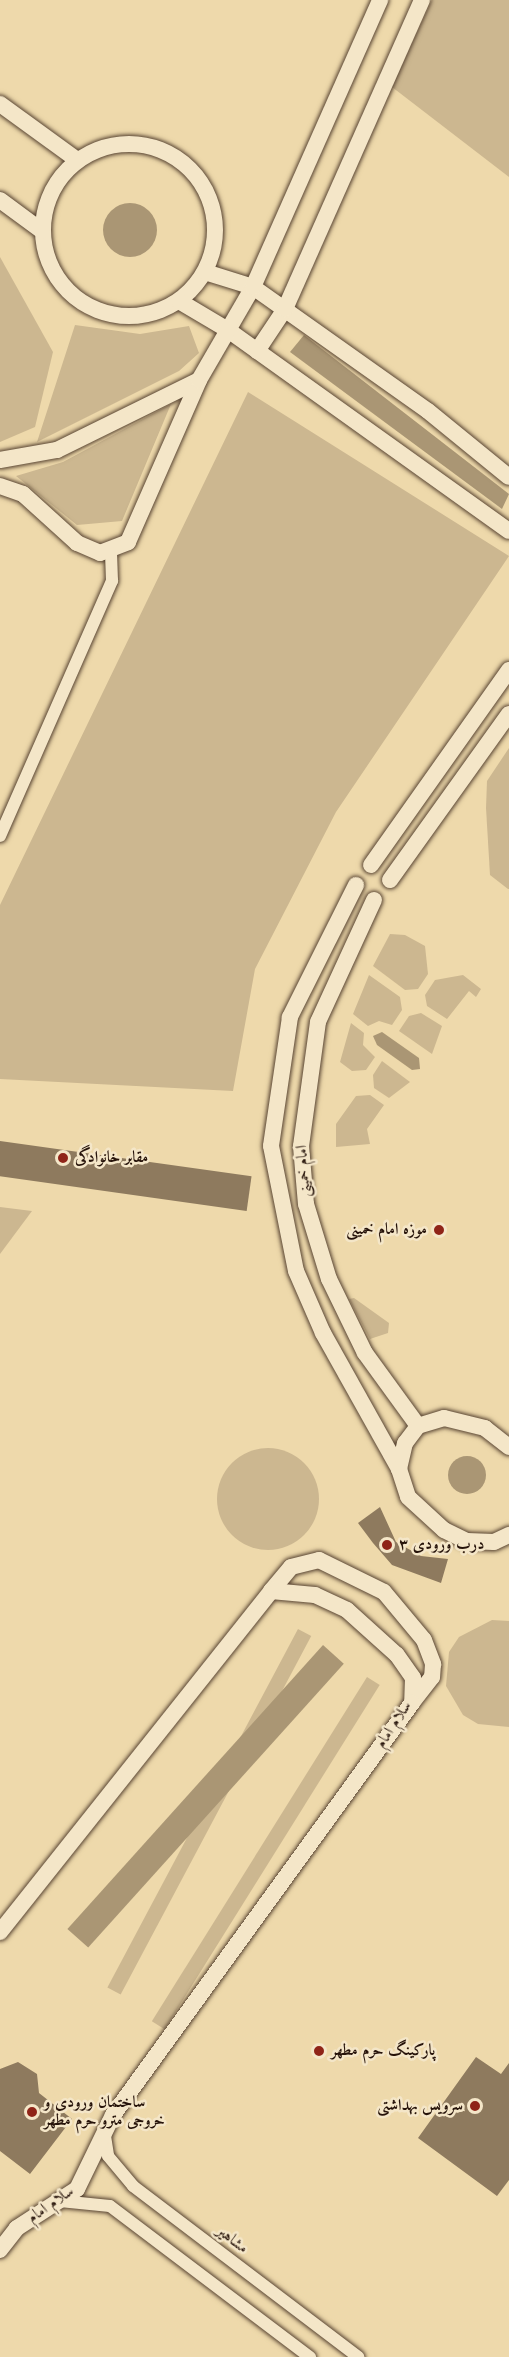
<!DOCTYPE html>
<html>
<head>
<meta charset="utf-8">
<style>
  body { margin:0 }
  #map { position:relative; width:509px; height:2357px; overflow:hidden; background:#eed9ab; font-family:"Old Standard TT",Amiri,serif }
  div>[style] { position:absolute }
  .green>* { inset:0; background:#ccb790; transform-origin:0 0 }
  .round { border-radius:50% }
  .water>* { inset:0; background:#aa9674; transform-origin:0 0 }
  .building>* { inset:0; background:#8e7a5e; transform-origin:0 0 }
  .roads { filter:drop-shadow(0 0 2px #584432) drop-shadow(0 0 2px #584432) }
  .minor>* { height:12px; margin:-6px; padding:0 6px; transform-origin:6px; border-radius:6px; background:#f4e6c8 }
  .tertiary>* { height:16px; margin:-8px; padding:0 8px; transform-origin:8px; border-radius:8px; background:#f4e6c8 }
  .tertiary>.ring { margin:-8px; padding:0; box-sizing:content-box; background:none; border:16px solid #f4e6c8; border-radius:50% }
  .dots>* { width:16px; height:16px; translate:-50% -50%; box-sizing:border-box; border:3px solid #f4e6c8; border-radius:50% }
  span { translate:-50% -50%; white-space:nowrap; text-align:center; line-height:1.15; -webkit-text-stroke:5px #f4e6c8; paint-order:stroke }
  .poi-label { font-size:16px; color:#26130a; font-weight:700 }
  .left { translate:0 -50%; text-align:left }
  .right { translate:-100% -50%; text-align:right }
  .street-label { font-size:16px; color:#26130a }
</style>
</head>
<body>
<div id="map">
  <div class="green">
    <i style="clip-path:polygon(432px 0,509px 0,509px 177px,392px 87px)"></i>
    <i style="clip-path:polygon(0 257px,53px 352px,35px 427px,0 442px)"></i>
    <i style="clip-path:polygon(75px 325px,140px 334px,189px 326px,199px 353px,179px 371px,37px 442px)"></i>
    <i style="clip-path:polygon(248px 392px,509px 556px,336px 812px,255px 969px,233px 1091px,0 1079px,0 905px)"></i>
    <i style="clip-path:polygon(171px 404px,122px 521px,77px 525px,16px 476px,63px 462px)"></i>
    <i style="clip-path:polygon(509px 748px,509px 889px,508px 889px,490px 875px,486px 808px,487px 781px)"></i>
    <i style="clip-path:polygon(390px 934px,405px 935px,425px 946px,428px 974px,418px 989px,405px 990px,373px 966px)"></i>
    <i style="clip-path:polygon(369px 975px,400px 997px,402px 1010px,392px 1025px,379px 1021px,368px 1026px,353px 1014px)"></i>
    <i style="clip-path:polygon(463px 975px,481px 989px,476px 997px,469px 991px,447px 1019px,427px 1006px,425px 995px,435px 980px)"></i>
    <i style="clip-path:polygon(421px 1013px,442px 1026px,432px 1054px,399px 1031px,409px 1016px)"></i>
    <i style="clip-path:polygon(351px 1023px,364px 1033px,363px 1045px,375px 1057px,366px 1070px,352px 1071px,340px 1062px)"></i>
    <i style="clip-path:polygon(382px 1061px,410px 1082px,389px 1098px,374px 1088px,373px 1075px)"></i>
    <i style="clip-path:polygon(370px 1095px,384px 1105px,367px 1129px,370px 1144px,336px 1147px,336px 1124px,356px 1096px)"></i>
    <i style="clip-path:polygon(0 1207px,32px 1211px,0 1254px)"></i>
    <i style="clip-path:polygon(354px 1298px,389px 1323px,388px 1333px,370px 1339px,349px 1299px)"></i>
    <i class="round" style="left:217px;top:1448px;width:102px;height:102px"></i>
    <i style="clip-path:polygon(492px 1620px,509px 1621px,509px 1727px,478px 1724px,463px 1715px,446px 1686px,449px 1652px,459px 1637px)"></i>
    <i style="left:298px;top:1629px;width:15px;height:406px;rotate:28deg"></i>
    <i style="left:367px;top:1677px;width:15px;height:406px;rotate:32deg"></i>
  </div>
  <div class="water">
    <i class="round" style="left:103px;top:203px;width:54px;height:54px"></i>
    <i style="clip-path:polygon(304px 335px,509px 494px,502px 509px,290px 352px)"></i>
    <i style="clip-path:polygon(382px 1032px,419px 1058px,420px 1069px,412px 1070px,377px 1045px,373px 1036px)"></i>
    <i class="round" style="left:448px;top:1456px;width:38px;height:38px"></i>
    <i style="left:323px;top:1645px;width:28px;height:382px;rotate:42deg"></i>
  </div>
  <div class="building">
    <i style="left:0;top:1141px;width:254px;height:35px;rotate:8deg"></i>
    <i style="clip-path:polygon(380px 1507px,396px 1542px,421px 1556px,448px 1559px,441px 1583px,392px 1565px,373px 1543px,358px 1523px)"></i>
    <i style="clip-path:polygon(476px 2057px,501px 2074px,509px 2063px,509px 2180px,497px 2196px,418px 2138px)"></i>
    <i style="clip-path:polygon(18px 2062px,37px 2074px,39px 2093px,72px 2119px,30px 2174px,0 2151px,0 2069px)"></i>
  </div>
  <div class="roads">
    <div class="minor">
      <i style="left:0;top:836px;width:279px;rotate:-66.3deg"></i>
      <i style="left:112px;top:581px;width:31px;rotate:-92deg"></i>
      <i style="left:105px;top:2136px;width:20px;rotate:81deg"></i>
      <i style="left:108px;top:2156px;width:39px;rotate:50deg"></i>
      <i style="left:133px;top:2186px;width:283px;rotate:37.2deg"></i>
      <i style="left:60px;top:2201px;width:50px;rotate:5.7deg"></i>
      <i style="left:110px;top:2206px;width:251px;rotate:37.1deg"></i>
    </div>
    <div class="tertiary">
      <i style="left:0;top:104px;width:95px;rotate:36deg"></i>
      <i class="ring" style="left:43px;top:144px;width:156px;height:156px"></i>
      <i style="left:0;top:200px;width:52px;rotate:36.4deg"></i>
      <i style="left:205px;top:272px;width:50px;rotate:17.4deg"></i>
      <i style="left:253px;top:287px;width:214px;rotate:35.3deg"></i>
      <i style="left:428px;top:411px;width:104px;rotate:39.2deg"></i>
      <i style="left:179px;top:301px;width:57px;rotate:30.6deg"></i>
      <i style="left:228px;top:330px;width:345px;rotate:35.6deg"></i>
      <i style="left:257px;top:351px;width:50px;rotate:-56.3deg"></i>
      <i style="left:285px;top:309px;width:338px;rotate:-66.1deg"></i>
      <i style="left:0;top:460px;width:58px;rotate:-10deg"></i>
      <i style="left:57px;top:450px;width:158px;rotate:-26.2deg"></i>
      <i style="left:0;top:486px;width:24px;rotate:19deg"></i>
      <i style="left:23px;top:494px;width:73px;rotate:42.2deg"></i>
      <i style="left:77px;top:543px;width:25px;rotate:23deg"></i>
      <i style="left:100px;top:553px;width:30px;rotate:-21deg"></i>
      <i style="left:128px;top:542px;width:177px;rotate:-66.3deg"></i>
      <i style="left:199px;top:380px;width:108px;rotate:-59.9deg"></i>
      <i style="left:253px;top:287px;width:314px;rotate:-66.1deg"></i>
      <i style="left:371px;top:865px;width:239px;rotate:-54.7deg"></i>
      <i style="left:390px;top:880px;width:204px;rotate:-54.4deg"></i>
      <i style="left:356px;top:885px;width:148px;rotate:116.6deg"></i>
      <i style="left:290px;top:1017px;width:130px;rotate:98.4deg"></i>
      <i style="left:271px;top:1146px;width:127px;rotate:78.7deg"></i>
      <i style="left:296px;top:1271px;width:68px;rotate:66.5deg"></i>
      <i style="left:323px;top:1333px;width:156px;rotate:60.8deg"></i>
      <i style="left:374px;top:900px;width:134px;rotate:114.7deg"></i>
      <i style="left:318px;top:1022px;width:125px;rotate:97.8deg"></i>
      <i style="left:301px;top:1146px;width:58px;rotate:85.1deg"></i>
      <i style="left:306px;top:1204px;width:78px;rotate:73deg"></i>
      <i style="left:329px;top:1279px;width:82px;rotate:64.1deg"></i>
      <i style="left:365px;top:1353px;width:90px;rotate:54deg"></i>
      <i style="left:509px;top:1447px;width:31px;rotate:-142deg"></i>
      <i style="left:485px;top:1428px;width:42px;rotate:-166.3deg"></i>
      <i style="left:444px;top:1418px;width:27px;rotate:163deg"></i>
      <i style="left:418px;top:1426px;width:21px;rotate:127deg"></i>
      <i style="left:405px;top:1443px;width:27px;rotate:103deg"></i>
      <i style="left:399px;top:1469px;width:29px;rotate:72deg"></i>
      <i style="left:408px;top:1497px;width:49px;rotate:42.5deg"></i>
      <i style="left:444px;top:1530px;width:25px;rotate:26deg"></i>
      <i style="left:467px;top:1541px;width:27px;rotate:2deg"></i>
      <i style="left:494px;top:1542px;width:17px;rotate:-25deg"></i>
      <i style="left:271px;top:1591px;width:31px;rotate:-50deg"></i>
      <i style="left:291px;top:1567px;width:29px;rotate:-14deg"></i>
      <i style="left:319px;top:1560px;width:72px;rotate:26.2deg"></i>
      <i style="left:384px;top:1592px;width:62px;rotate:50.2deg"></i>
      <i style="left:424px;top:1640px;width:26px;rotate:69deg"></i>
      <i style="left:433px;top:1664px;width:13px;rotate:94deg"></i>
      <i style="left:432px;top:1677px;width:33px;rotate:128deg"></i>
      <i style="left:0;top:1932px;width:436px;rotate:-51.5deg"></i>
      <i style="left:271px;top:1591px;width:44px;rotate:5.2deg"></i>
      <i style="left:315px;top:1595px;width:35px;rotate:25deg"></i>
      <i style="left:347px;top:1610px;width:67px;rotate:42deg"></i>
      <i style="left:397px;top:1655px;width:28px;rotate:55deg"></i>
      <i style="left:413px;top:1678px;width:25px;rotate:92deg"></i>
      <i style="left:412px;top:1703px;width:509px;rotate:125.97deg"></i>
      <i style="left:113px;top:2115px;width:82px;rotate:115.9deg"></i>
      <i style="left:77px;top:2189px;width:72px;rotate:147deg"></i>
      <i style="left:17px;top:2228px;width:28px;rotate:128deg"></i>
    </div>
  </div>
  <div class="dots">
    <i style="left:63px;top:1158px;background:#8f2418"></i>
    <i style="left:439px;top:1230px;background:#8f2418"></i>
    <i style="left:387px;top:1545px;background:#8f2418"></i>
    <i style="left:319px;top:2051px;background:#8f2418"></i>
    <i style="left:475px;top:2106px;background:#8f2418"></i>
    <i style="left:32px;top:2112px;background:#8f2418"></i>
  </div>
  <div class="poi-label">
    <span class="left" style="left:75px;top:1158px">مقابر خانوادگی</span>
    <span class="right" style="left:427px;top:1230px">موزه امام خمینی</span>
    <span class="left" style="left:399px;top:1545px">درب ورودی ۳</span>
    <span class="left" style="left:331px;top:2051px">پارکینگ حرم مطهر</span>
    <span class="left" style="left:44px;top:2112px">ساختمان ورودی و<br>خروجی مترو حرم مطهر</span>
    <span class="right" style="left:463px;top:2106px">سرویس بهداشتی</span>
  </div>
  <div class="street-label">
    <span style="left:304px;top:1171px;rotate:-94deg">امام خمینی</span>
    <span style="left:394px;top:1725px;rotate:-57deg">سلام امام</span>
    <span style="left:51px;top:2205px;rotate:-35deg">سلام امام</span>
    <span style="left:232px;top:2240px;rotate:37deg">مشاهیر</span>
  </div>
</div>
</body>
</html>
